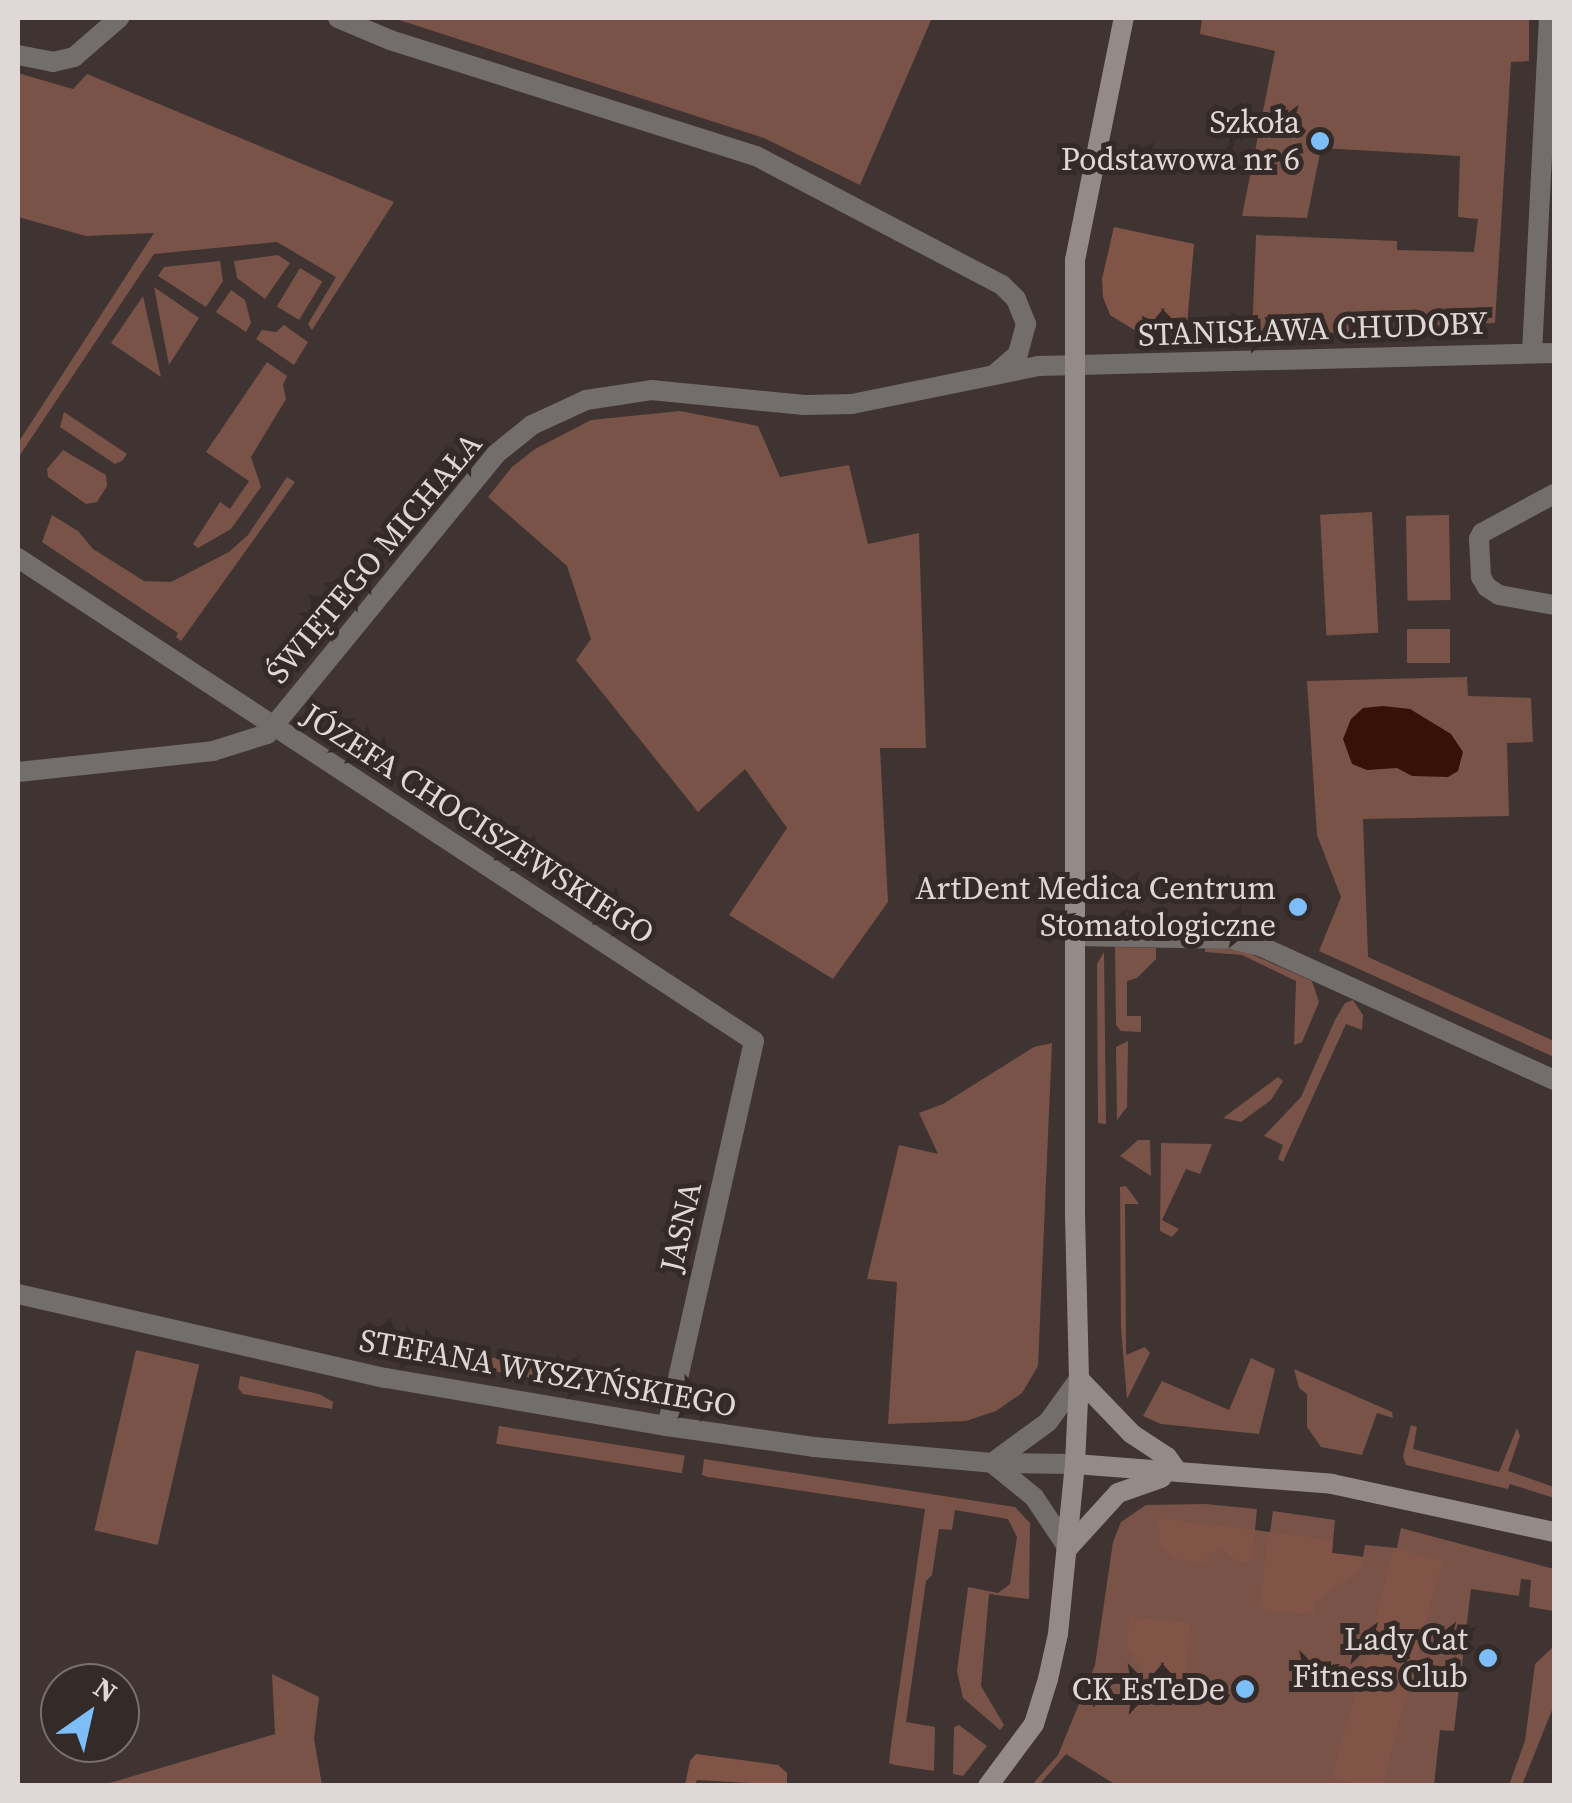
<!DOCTYPE html>
<html>
<head>
<meta charset="utf-8">
<style>
  body { margin:0 }
  #map { position:relative; width:1572px; height:1803px; overflow:hidden; background:#3f3431; font-family:"Source Serif 4",serif }
  div>[style] { position:absolute }
  .green>* { inset:0; background:#795347; transform-origin:0 0 }
  .forest>* { inset:0; background:#805548; transform-origin:0 0 }
  .water>* { inset:0; background:#361107 }
  .street>* { height:20px; margin:-10px; padding:0 10px; transform-origin:10px; border-radius:10px; background:#736d6b }
  .secondary>* { height:20px; margin:-10px; padding:0 10px; transform-origin:10px; border-radius:10px; background:#948b88 }
  .dots>* { width:28px; height:28px; translate:-50% -50%; box-sizing:border-box; border:5px solid #342a27; border-radius:50% }
  span { translate:-50% -50%; white-space:nowrap; text-align:center; line-height:1.15; -webkit-text-stroke:10px #342a27; paint-order:stroke }
  .poi-label { font-size:32px; color:#dfd8d6 }
  .right { translate:-100% -50%; text-align:right }
  .street-label { font-size:32px; color:#dfd8d6 }
  .frame { position:absolute; inset:0; border:20px solid #dfd8d6; pointer-events:none }
  .north { position:absolute; left:40px; top:1663px; width:100px; height:100px; box-sizing:border-box; background:#342a27; border:2px solid #78706d; border-radius:50%; rotate:34deg; font-size:28px; font-weight:700; line-height:40px; text-align:center; color:#dfd8d6 }
  .north::after { content:''; display:block; margin:auto; width:35px; height:45px; background:#7dbef9; clip-path:polygon(50% 0,100% 100%,50% 72%,0 100%) }
</style>
</head>
<body>
<div id="map">
  <div class="green">
    <i style="clip-path:polygon(393px 18px,932px 18px,860px 185px,764px 138px)"></i>
    <i style="clip-path:polygon(1202px 18px,1529px 18px,1529px 61px,1511px 62px,1495px 323px,1378px 328px,1363px 335px,1252px 336px,1256px 235px,1397px 241px,1397px 250px,1474px 252px,1478px 219px,1458px 217px,1460px 156px,1321px 148px,1307px 218px,1242px 216px,1275px 51px,1200px 34px)"></i>
    <i style="clip-path:polygon(18px 73px,73px 89px,87px 74px,394px 202px,312px 330px,308px 324px,336px 277px,277px 242px,154px 254px,18px 458px,18px 443px,154px 233px,86px 236px,18px 217px)"></i>
    <i style="clip-path:polygon(278px 255px,290px 263px,265px 299px,237px 278px,234px 261px)"></i>
    <i style="clip-path:polygon(220px 261px,223px 281px,206px 307px,158px 276px,164px 267px)"></i>
    <i style="left:300px;top:268px;width:26px;height:45px;rotate:31deg"></i>
    <i style="clip-path:polygon(154px 287px,199px 318px,169px 365px)"></i>
    <i style="clip-path:polygon(231px 290px,245px 300px,251px 323px,246px 332px,216px 312px)"></i>
    <i style="clip-path:polygon(143px 296px,161px 377px,111px 343px)"></i>
    <i style="clip-path:polygon(284px 325px,308px 342px,294px 365px,256px 339px,262px 330px,276px 332px)"></i>
    <i style="clip-path:polygon(267px 362px,287px 376px,283px 385px,286px 399px,251px 457px,261px 487px,231px 529px,198px 548px,193px 544px,220px 502px,230px 509px,249px 481px,206px 452px)"></i>
    <i style="clip-path:polygon(680px 411px,758px 426px,780px 477px,849px 465px,868px 544px,919px 533px,926px 748px,880px 748px,888px 902px,833px 979px,729px 915px,787px 828px,745px 769px,698px 812px,576px 660px,591px 639px,567px 566px,488px 497px,512px 467px,535px 449px,591px 420px)"></i>
    <i style="clip-path:polygon(64px 412px,127px 454px,122px 461px,115px 464px,60px 427px)"></i>
    <i style="clip-path:polygon(63px 450px,106px 475px,107px 486px,97px 502px,86px 504px,48px 477px,47px 469px)"></i>
    <i style="clip-path:polygon(287px 477px,295px 482px,181px 641px,176px 637px,178px 633px,42px 542px,52px 515px,78px 531px,93px 549px,144px 581px,171px 582px,229px 552px,248px 535px)"></i>
    <i style="left:1372px;top:512px;width:121px;height:52px;rotate:87deg"></i>
    <i style="left:1449px;top:515px;width:85px;height:43px;rotate:89deg"></i>
    <i style="left:1407px;top:629px;width:43px;height:34px"></i>
    <i style="clip-path:polygon(1467px 677px,1468px 696px,1531px 698px,1533px 742px,1507px 743px,1509px 816px,1363px 819px,1368px 957px,1554px 1041px,1554px 1057px,1319px 951px,1341px 897px,1317px 835px,1307px 681px)"></i>
    <i style="clip-path:polygon(1115px 947px,1156px 948px,1156px 959px,1137px 978px,1127px 981px,1127px 1016px,1141px 1016px,1141px 1032px,1121px 1031px,1116px 1025px)"></i>
    <i style="clip-path:polygon(1205px 948px,1242px 950px,1312px 981px,1319px 1002px,1302px 1042px,1294px 1045px,1296px 981px,1242px 955px,1205px 952px)"></i>
    <i style="clip-path:polygon(1104px 952px,1106px 1124px,1098px 1123px,1097px 964px)"></i>
    <i style="clip-path:polygon(1353px 1000px,1363px 1015px,1362px 1030px,1346px 1024px,1283px 1162px,1278px 1159px,1283px 1145px,1264px 1136px,1301px 1097px,1335px 1020px,1345px 1003px)"></i>
    <i style="clip-path:polygon(1128px 1041px,1127px 1107px,1117px 1120px,1116px 1047px)"></i>
    <i style="clip-path:polygon(1052px 1043px,1038px 1366px,1022px 1393px,996px 1411px,966px 1421px,888px 1424px,897px 1282px,867px 1279px,899px 1145px,938px 1154px,919px 1113px,943px 1104px,1034px 1047px)"></i>
    <i style="clip-path:polygon(1278px 1077px,1283px 1081px,1271px 1100px,1241px 1122px,1223px 1118px)"></i>
    <i style="clip-path:polygon(1138px 1140px,1150px 1140px,1151px 1176px,1120px 1156px)"></i>
    <i style="clip-path:polygon(1161px 1143px,1212px 1144px,1200px 1174px,1186px 1169px,1162px 1220px,1179px 1229px,1172px 1237px,1160px 1231px)"></i>
    <i style="clip-path:polygon(1126px 1186px,1139px 1204px,1125px 1204px,1126px 1355px,1145px 1347px,1150px 1353px,1127px 1399px,1121px 1328px,1120px 1187px)"></i>
    <i style="left:444px;top:1349px;width:150px;height:13px;rotate:10deg"></i>
    <i style="left:136px;top:1350px;width:65px;height:185px;rotate:13deg"></i>
    <i style="clip-path:polygon(1251px 1358px,1275px 1369px,1259px 1434px,1161px 1424px,1143px 1416px,1162px 1381px,1229px 1410px)"></i>
    <i style="clip-path:polygon(1294px 1369px,1392px 1412px,1393px 1418px,1377px 1413px,1362px 1455px,1321px 1447px,1307px 1427px,1307px 1394px,1299px 1388px)"></i>
    <i style="clip-path:polygon(240px 1376px,319px 1394px,333px 1402px,332px 1409px,243px 1394px,238px 1388px)"></i>
    <i style="clip-path:polygon(1411px 1425px,1417px 1427px,1413px 1449px,1499px 1472px,1517px 1428px,1520px 1436px,1508px 1471px,1554px 1487px,1554px 1498px,1510px 1484px,1508px 1489px,1406px 1465px,1403px 1456px)"></i>
    <i style="left:499px;top:1426px;width:188px;height:18px;rotate:9deg"></i>
    <i style="clip-path:polygon(704px 1459px,1015px 1507px,1030px 1523px,1029px 1599px,989px 1594px,981px 1686px,1004px 1725px,1000px 1730px,963px 1698px,957px 1671px,968px 1587px,998px 1593px,1010px 1584px,1017px 1537px,1008px 1519px,955px 1510px,952px 1530px,939px 1529px,932px 1575px,926px 1581px,906px 1722px,935px 1727px,934px 1771px,895px 1765px,889px 1763px,891px 1745px,925px 1509px,708px 1477px,702px 1475px)"></i>
    <i style="clip-path:polygon(1205px 1504px,1257px 1509px,1255px 1530px,1270px 1532px,1273px 1511px,1335px 1520px,1332px 1553px,1363px 1557px,1365px 1545px,1397px 1548px,1401px 1528px,1554px 1569px,1554px 1611px,1529px 1607px,1531px 1580px,1521px 1579px,1519px 1596px,1471px 1589px,1454px 1731px,1440px 1730px,1434px 1785px,1116px 1785px,1066px 1754px,1039px 1785px,1031px 1786px,1058px 1755px,1095px 1665px,1113px 1542px,1121px 1522px,1146px 1505px)"></i>
    <i style="clip-path:polygon(1554px 1646px,1554px 1705px,1522px 1785px,1509px 1785px,1525px 1741px,1535px 1664px)"></i>
    <i style="clip-path:polygon(272px 1674px,319px 1697px,314px 1739px,322px 1785px,103px 1785px,275px 1734px)"></i>
    <i style="clip-path:polygon(959px 1725px,987px 1746px,963px 1776px,953px 1774px,954px 1727px)"></i>
  </div>
  <div class="forest">
    <i style="clip-path:polygon(1114px 227px,1194px 244px,1186px 336px,1136px 331px,1110px 315px,1103px 297px,1102px 279px)"></i>
    <i style="clip-path:polygon(1158px 1518px,1255px 1530px,1251px 1563px,1237px 1561px,1223px 1549px,1208px 1554px,1205px 1563px,1173px 1558px,1160px 1543px)"></i>
    <i style="clip-path:polygon(1268px 1532px,1333px 1540px,1332px 1553px,1364px 1557px,1362px 1568px,1315px 1602px,1313px 1615px,1260px 1610px)"></i>
    <i style="left:1394px;top:1548px;width:50px;height:238px;rotate:15deg"></i>
    <i style="clip-path:polygon(1129px 1616px,1190px 1623px,1182px 1711px,1128px 1651px)"></i>
    <i style="clip-path:polygon(696px 1754px,778px 1765px,787px 1773px,787px 1785px,697px 1780px,695px 1785px,685px 1785px,690px 1761px)"></i>
  </div>
  <div class="water">
    <i style="clip-path:polygon(1383px 706px,1410px 709px,1451px 734px,1463px 752px,1458px 771px,1448px 777px,1412px 776px,1397px 768px,1367px 770px,1352px 764px,1343px 739px,1351px 719px,1363px 708px)"></i>
  </div>
  <div class="street">
    <i style="left:338px;top:18px;width:56px;rotate:22.9deg"></i>
    <i style="left:390px;top:40px;width:384px;rotate:17.6deg"></i>
    <i style="left:756px;top:156px;width:278px;rotate:27.7deg"></i>
    <i style="left:1002px;top:285px;width:20px;rotate:45deg"></i>
    <i style="left:1016px;top:299px;width:27px;rotate:68deg"></i>
    <i style="left:1026px;top:324px;width:31px;rotate:105deg"></i>
    <i style="left:1018px;top:354px;width:30px;rotate:139deg"></i>
    <i style="left:18px;top:55px;width:36px;rotate:11deg"></i>
    <i style="left:53px;top:62px;width:22px;rotate:-13deg"></i>
    <i style="left:74px;top:57px;width:60px;rotate:-40.9deg"></i>
    <i style="left:1532px;top:353px;width:335px;rotate:-87.1deg"></i>
    <i style="left:1554px;top:494px;width:82px;rotate:151.6deg"></i>
    <i style="left:1482px;top:533px;width:7px;rotate:117deg"></i>
    <i style="left:1479px;top:539px;width:38px;rotate:87deg"></i>
    <i style="left:1481px;top:577px;width:12px;rotate:59deg"></i>
    <i style="left:1487px;top:587px;width:14px;rotate:34deg"></i>
    <i style="left:1499px;top:595px;width:56px;rotate:10.3deg"></i>
    <i style="left:18px;top:558px;width:880px;rotate:33.27deg"></i>
    <i style="left:754px;top:1041px;width:395px;rotate:102.7deg"></i>
    <i style="left:18px;top:772px;width:196px;rotate:-6.1deg"></i>
    <i style="left:213px;top:751px;width:57px;rotate:-17.5deg"></i>
    <i style="left:267px;top:734px;width:362px;rotate:-50.7deg"></i>
    <i style="left:496px;top:454px;width:46px;rotate:-38.9deg"></i>
    <i style="left:532px;top:425px;width:60px;rotate:-24.8deg"></i>
    <i style="left:586px;top:400px;width:66px;rotate:-8.7deg"></i>
    <i style="left:651px;top:390px;width:154px;rotate:5.6deg"></i>
    <i style="left:804px;top:405px;width:48px;rotate:-1.2deg"></i>
    <i style="left:852px;top:404px;width:191px;rotate:-11.5deg"></i>
    <i style="left:1039px;top:366px;width:515px;rotate:-1.45deg"></i>
    <i style="left:1075px;top:936px;width:157px;rotate:1.1deg"></i>
    <i style="left:1232px;top:939px;width:29px;rotate:14deg"></i>
    <i style="left:1260px;top:946px;width:323px;rotate:24.5deg"></i>
    <i style="left:18px;top:1294px;width:377px;rotate:12.9deg"></i>
    <i style="left:386px;top:1378px;width:285px;rotate:9.7deg"></i>
    <i style="left:667px;top:1426px;width:148px;rotate:8.1deg"></i>
    <i style="left:814px;top:1447px;width:179px;rotate:5.1deg"></i>
    <i style="left:992px;top:1463px;width:83px;rotate:0.7deg"></i>
    <i style="left:992px;top:1463px;width:69px;rotate:-36.2deg"></i>
    <i style="left:1048px;top:1422px;width:53px;rotate:-54.2deg"></i>
    <i style="left:992px;top:1463px;width:54px;rotate:39deg"></i>
    <i style="left:1034px;top:1497px;width:61px;rotate:56.3deg"></i>
  </div>
  <div class="secondary">
    <i style="left:1079px;top:1379px;width:76px;rotate:46.1deg"></i>
    <i style="left:1132px;top:1434px;width:42px;rotate:33.3deg"></i>
    <i style="left:1167px;top:1457px;width:17px;rotate:54deg"></i>
    <i style="left:1075px;top:1464px;width:258px;rotate:4.4deg"></i>
    <i style="left:1332px;top:1484px;width:227px;rotate:12.2deg"></i>
    <i style="left:1068px;top:1548px;width:74px;rotate:-47.7deg"></i>
    <i style="left:1118px;top:1493px;width:46px;rotate:-19.2deg"></i>
    <i style="left:988px;top:1786px;width:77px;rotate:-53.4deg"></i>
    <i style="left:1034px;top:1724px;width:47px;rotate:-72.7deg"></i>
    <i style="left:1048px;top:1679px;width:46px;rotate:-77.5deg"></i>
    <i style="left:1058px;top:1634px;width:171px;rotate:-84.3deg"></i>
    <i style="left:1075px;top:1464px;width:85px;rotate:-87.3deg"></i>
    <i style="left:1079px;top:1379px;width:168px;rotate:-91.4deg"></i>
    <i style="left:1075px;top:1211px;width:951px;rotate:-90deg"></i>
    <i style="left:1075px;top:260px;width:247px;rotate:-78.6deg"></i>
  </div>
  <div class="dots">
    <i style="left:1320px;top:141px;background:#7dbef9"></i>
    <i style="left:1298px;top:907px;background:#7dbef9"></i>
    <i style="left:1488px;top:1658px;background:#7dbef9"></i>
    <i style="left:1245px;top:1689px;background:#7dbef9"></i>
  </div>
  <div class="poi-label">
    <span class="right" style="left:1300px;top:141px">Szkoła<br>Podstawowa nr 6</span>
    <span class="right" style="left:1276px;top:907px">ArtDent Medica Centrum<br>Stomatologiczne</span>
    <span class="right" style="left:1468px;top:1658px">Lady Cat<br>Fitness Club</span>
    <span class="right" style="left:1225px;top:1689px">CK EsTeDe</span>
  </div>
  <div class="street-label">
    <span style="left:1313px;top:329px;rotate:-2deg">STANISŁAWA CHUDOBY</span>
    <span style="left:374px;top:558px;rotate:-50deg">ŚWIĘTEGO MICHAŁA</span>
    <span style="left:478px;top:824px;rotate:33deg">JÓZEFA CHOCISZEWSKIEGO</span>
    <span style="left:681px;top:1227px;rotate:-77deg">JASNA</span>
    <span style="left:548px;top:1373px;rotate:10deg">STEFANA WYSZYŃSKIEGO</span>
  </div>
  <div class="frame"></div>
  <div class="north">N</div>
</div>
</body>
</html>
